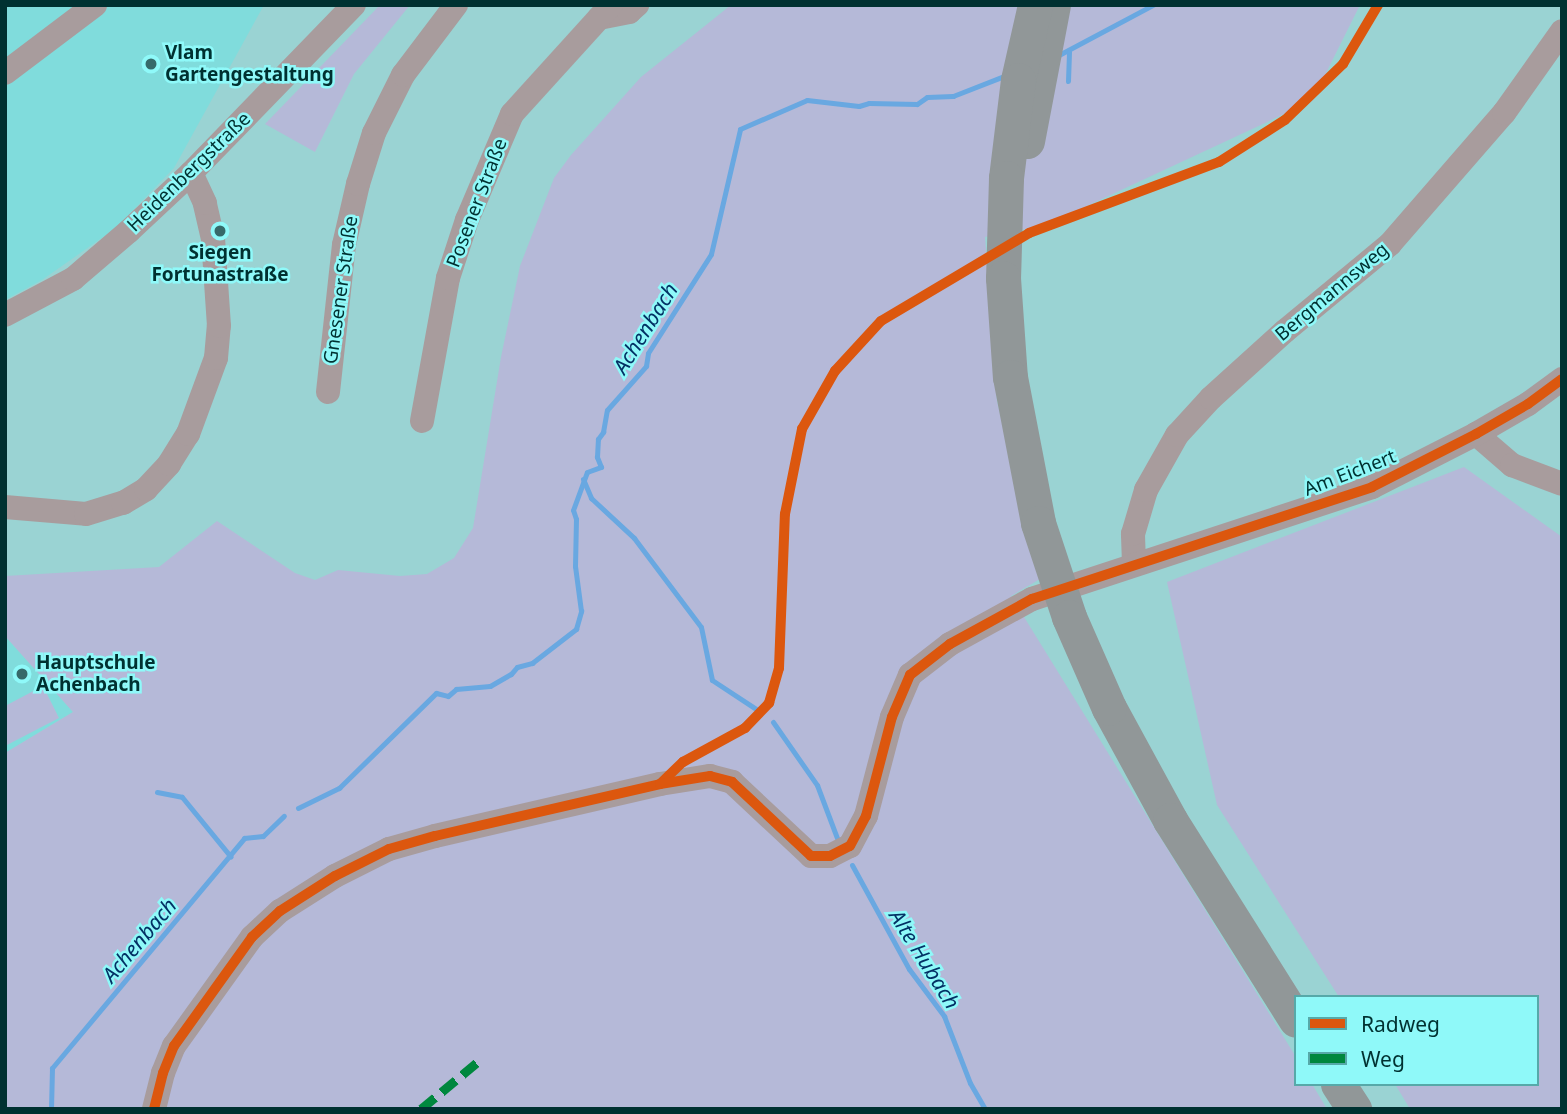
<!DOCTYPE html>
<html>
<head>
<meta charset="utf-8">
<style>
  body { margin:0 }
  #map { position:relative; width:1567px; height:1114px; overflow:hidden; background:#9ad3d3; font-family:"Noto Sans",sans-serif }
  div>[style] { position:absolute }
  .built>* { inset:0; background:#80dcdc }
  .green>* { inset:0; background:#b5b9d8 }
  .stream>* { height:5px; margin:-2.5px; padding:0 2.5px; transform-origin:2.5px; border-radius:2.5px; background:#69a8e1 }
  .minor>* { height:24px; margin:-12px; padding:0 12px; transform-origin:12px; border-radius:12px; background:#a89c9d }
  .highway>* { height:35px; margin:-17.5px; padding:0 17.5px; transform-origin:17.5px; border-radius:17.5px; background:#919798 }
  .highway-bridge>* { height:35px; margin:-17.5px; padding:0 17.5px; transform-origin:17.5px; border-radius:17.5px; background:#919798 }
  .quiet>* { height:9px; margin-top:-4.5px; transform-origin:0; background:repeating-linear-gradient(90deg,#00873e 0 18px,transparent 0 27px) }
  .cycleway>* { height:10px; margin:-5px; padding:0 5px; transform-origin:5px; border-radius:5px; background:#dc570e }
  .dots>* { width:19px; height:19px; translate:-50% -50%; box-sizing:border-box; border:4px solid #8ff9f9; border-radius:50% }
  span { translate:-50% -50%; white-space:nowrap; text-align:center; line-height:1.15; -webkit-text-stroke:5px #8ff9f9; paint-order:stroke }
  .poi-label { font-size:19px; color:#003131; font-weight:700 }
  .left { translate:0 -50%; text-align:left }
  .street-label { font-size:19px; color:#003131 }
  .water-label { font-size:21px; color:#033164; font-style:italic }
  .frame { position:absolute; inset:0; border:7px solid #003131; pointer-events:none }
  .legend { position:absolute; left:1294px; top:995px; width:245px; height:91px; box-sizing:border-box; background:#8ff9f9; border:2px solid #56a9a9; margin:0; padding:9px 12px; list-style:none; font-size:21px; color:#003131 }
  .legend li { display:flex; align-items:center; gap:14px; height:35px }
  .legend b { width:35px; border:2px solid #56a9a9 }
</style>
</head>
<body>
<div id="map">
  <div class="built">
    <i style="clip-path:polygon(5px 5px,264px 5px,174px 168px,116px 228px,42px 280px,5px 300px)"></i>
    <i style="clip-path:polygon(5px 636px,73px 712px,5px 753px)"></i>
  </div>
  <div class="green">
    <i style="clip-path:polygon(380px 5px,410px 5px,354px 74px,315px 152px,265px 124px)"></i>
    <i style="clip-path:polygon(731px 5px,1360px 5px,1312px 101px,1046px 225px,985px 237px,997px 401px,1040px 579px,1011px 596px,1296px 1057px,1296px 1084px,1312px 1084px,1327px 1109px,5px 1109px,5px 753px,73px 712px,5px 636px,5px 576px,159px 567px,217px 521px,295px 573px,315px 580px,338px 570px,400px 576px,427px 574px,454px 558px,473px 528px,501px 357px,520px 266px,554px 178px,571px 155px,641px 77px)"></i>
    <i style="clip-path:polygon(1464px 467px,1562px 537px,1562px 1109px,1410px 1109px,1395px 1084px,1537px 1084px,1537px 997px,1339px 997px,1217px 805px,1167px 582px)"></i>
    <i style="clip-path:polygon(43px 686px,59px 718px,5px 746px,5px 706px)"></i>
  </div>
  <div class="stream">
    <i style="left:1055px;top:57px;width:111px;rotate:-28deg"></i>
    <i style="left:1068px;top:81px;width:29px;rotate:-88deg"></i>
    <i style="left:583px;top:479px;width:21px;rotate:67deg"></i>
    <i style="left:591px;top:498px;width:59px;rotate:42.9deg"></i>
    <i style="left:634px;top:538px;width:111px;rotate:53deg"></i>
    <i style="left:701px;top:627px;width:54px;rotate:78.3deg"></i>
    <i style="left:712px;top:680px;width:53px;rotate:33.4deg"></i>
    <i style="left:773px;top:722px;width:77px;rotate:55.1deg"></i>
    <i style="left:817px;top:785px;width:57px;rotate:69.3deg"></i>
    <i style="left:157px;top:792px;width:25px;rotate:11deg"></i>
    <i style="left:182px;top:797px;width:77px;rotate:50.8deg"></i>
    <i style="left:298px;top:808px;width:46px;rotate:-26deg"></i>
    <i style="left:339px;top:788px;width:136px;rotate:-44.4deg"></i>
    <i style="left:436px;top:693px;width:12px;rotate:14deg"></i>
    <i style="left:448px;top:696px;width:11px;rotate:-41deg"></i>
    <i style="left:456px;top:689px;width:34px;rotate:-5deg"></i>
    <i style="left:490px;top:686px;width:24px;rotate:-30deg"></i>
    <i style="left:511px;top:674px;width:9px;rotate:-49deg"></i>
    <i style="left:517px;top:667px;width:16px;rotate:-15deg"></i>
    <i style="left:532px;top:663px;width:56px;rotate:-37.7deg"></i>
    <i style="left:576px;top:629px;width:19px;rotate:-74deg"></i>
    <i style="left:581px;top:611px;width:45px;rotate:-97.6deg"></i>
    <i style="left:575px;top:566px;width:47px;rotate:-88.8deg"></i>
    <i style="left:576px;top:519px;width:9px;rotate:-108deg"></i>
    <i style="left:573px;top:510px;width:40px;rotate:-69.8deg"></i>
    <i style="left:587px;top:472px;width:15px;rotate:-20deg"></i>
    <i style="left:601px;top:467px;width:11px;rotate:-112deg"></i>
    <i style="left:597px;top:457px;width:18px;rotate:-87deg"></i>
    <i style="left:598px;top:439px;width:9px;rotate:-54deg"></i>
    <i style="left:603px;top:432px;width:22px;rotate:-80deg"></i>
    <i style="left:607px;top:410px;width:59px;rotate:-48.4deg"></i>
    <i style="left:646px;top:366px;width:13px;rotate:-81deg"></i>
    <i style="left:648px;top:353px;width:117px;rotate:-57.5deg"></i>
    <i style="left:711px;top:254px;width:128px;rotate:-76.9deg"></i>
    <i style="left:740px;top:129px;width:73px;rotate:-23.4deg"></i>
    <i style="left:807px;top:100px;width:52px;rotate:6.6deg"></i>
    <i style="left:859px;top:106px;width:10px;rotate:-17deg"></i>
    <i style="left:869px;top:103px;width:48px;rotate:1.2deg"></i>
    <i style="left:917px;top:104px;width:12px;rotate:-35deg"></i>
    <i style="left:927px;top:97px;width:26px;rotate:-2deg"></i>
    <i style="left:953px;top:96px;width:58px;rotate:-21.3deg"></i>
    <i style="left:852px;top:865px;width:119px;rotate:61.3deg"></i>
    <i style="left:909px;top:969px;width:59px;rotate:53.3deg"></i>
    <i style="left:944px;top:1016px;width:72px;rotate:68.8deg"></i>
    <i style="left:970px;top:1083px;width:30px;rotate:60deg"></i>
    <i style="left:51px;top:1109px;width:41px;rotate:-88.6deg"></i>
    <i style="left:52px;top:1068px;width:300px;rotate:-50.1deg"></i>
    <i style="left:244px;top:838px;width:19px;rotate:-6deg"></i>
    <i style="left:263px;top:836px;width:29px;rotate:-44deg"></i>
  </div>
  <div class="minor">
    <i style="left:599px;top:18px;width:31px;rotate:-11deg"></i>
    <i style="left:629px;top:12px;width:11px;rotate:-41deg"></i>
    <i style="left:5px;top:73px;width:113px;rotate:-37.1deg"></i>
    <i style="left:5px;top:315px;width:77px;rotate:-27.9deg"></i>
    <i style="left:73px;top:279px;width:74px;rotate:-40.6deg"></i>
    <i style="left:129px;top:231px;width:85px;rotate:-43.1deg"></i>
    <i style="left:191px;top:173px;width:234px;rotate:-45.9deg"></i>
    <i style="left:328px;top:392px;width:148px;rotate:-83.8deg"></i>
    <i style="left:344px;top:245px;width:63px;rotate:-77.1deg"></i>
    <i style="left:358px;top:184px;width:53px;rotate:-72.6deg"></i>
    <i style="left:374px;top:133px;width:65px;rotate:-63.4deg"></i>
    <i style="left:403px;top:75px;width:88px;rotate:-52.9deg"></i>
    <i style="left:422px;top:421px;width:145px;rotate:-79.7deg"></i>
    <i style="left:448px;top:278px;width:61px;rotate:-71.9deg"></i>
    <i style="left:467px;top:220px;width:115px;rotate:-67deg"></i>
    <i style="left:512px;top:114px;width:147px;rotate:-47.8deg"></i>
    <i style="left:1476px;top:434px;width:48px;rotate:40.7deg"></i>
    <i style="left:1512px;top:465px;width:53px;rotate:20.8deg"></i>
    <i style="left:5px;top:507px;width:81px;rotate:4.9deg"></i>
    <i style="left:86px;top:514px;width:39px;rotate:-17deg"></i>
    <i style="left:123px;top:503px;width:27px;rotate:-31deg"></i>
    <i style="left:146px;top:489px;width:34px;rotate:-47deg"></i>
    <i style="left:169px;top:464px;width:36px;rotate:-58deg"></i>
    <i style="left:188px;top:434px;width:81px;rotate:-69.8deg"></i>
    <i style="left:216px;top:358px;width:32px;rotate:-85deg"></i>
    <i style="left:219px;top:326px;width:87px;rotate:-93.9deg"></i>
    <i style="left:213px;top:239px;width:37px;rotate:-103deg"></i>
    <i style="left:205px;top:203px;width:33px;rotate:-115deg"></i>
    <i style="left:1134px;top:564px;width:30px;rotate:-92deg"></i>
    <i style="left:1133px;top:534px;width:46px;rotate:-73.5deg"></i>
    <i style="left:1146px;top:490px;width:63px;rotate:-60.6deg"></i>
    <i style="left:1177px;top:435px;width:50px;rotate:-47.4deg"></i>
    <i style="left:1211px;top:398px;width:100px;rotate:-42.2deg"></i>
    <i style="left:1285px;top:331px;width:136px;rotate:-39.6deg"></i>
    <i style="left:1390px;top:244px;width:174px;rotate:-49deg"></i>
    <i style="left:1504px;top:113px;width:100px;rotate:-54.7deg"></i>
    <i style="left:154px;top:1109px;width:37px;rotate:-76deg"></i>
    <i style="left:163px;top:1073px;width:29px;rotate:-68deg"></i>
    <i style="left:174px;top:1046px;width:134px;rotate:-54.4deg"></i>
    <i style="left:252px;top:937px;width:38px;rotate:-43deg"></i>
    <i style="left:280px;top:911px;width:65px;rotate:-32.5deg"></i>
    <i style="left:335px;top:876px;width:60px;rotate:-26.6deg"></i>
    <i style="left:389px;top:849px;width:48px;rotate:-15.8deg"></i>
    <i style="left:435px;top:836px;width:231px;rotate:-13deg"></i>
    <i style="left:660px;top:784px;width:51px;rotate:-9.1deg"></i>
    <i style="left:710px;top:776px;width:23px;rotate:15deg"></i>
    <i style="left:732px;top:782px;width:108px;rotate:43.1deg"></i>
    <i style="left:811px;top:856px;width:19px"></i>
    <i style="left:830px;top:856px;width:22px;rotate:-27deg"></i>
    <i style="left:850px;top:846px;width:34px;rotate:-62deg"></i>
    <i style="left:866px;top:816px;width:102px;rotate:-75.3deg"></i>
    <i style="left:892px;top:717px;width:46px;rotate:-66.8deg"></i>
    <i style="left:910px;top:675px;width:51px;rotate:-37.8deg"></i>
    <i style="left:950px;top:644px;width:94px;rotate:-28.8deg"></i>
    <i style="left:1032px;top:599px;width:358px;rotate:-18.2deg"></i>
    <i style="left:1372px;top:487px;width:117px;rotate:-27deg"></i>
    <i style="left:1476px;top:434px;width:60px;rotate:-30deg"></i>
    <i style="left:1528px;top:404px;width:42px;rotate:-36.3deg"></i>
  </div>
  <div class="highway">
    <i style="left:1027px;top:141px;width:138px;rotate:-79.2deg"></i>
    <i style="left:1109px;top:708px;width:128px;rotate:61.4deg"></i>
    <i style="left:1170px;top:820px;width:236px;rotate:57.8deg"></i>
    <i style="left:1338px;top:1084px;width:30px;rotate:57deg"></i>
  </div>
  <div class="highway-bridge">
    <i style="left:1035px;top:5px;width:77px;rotate:102.8deg"></i>
    <i style="left:1018px;top:80px;width:99px;rotate:97deg"></i>
    <i style="left:1006px;top:178px;width:100px;rotate:91.7deg"></i>
    <i style="left:1003px;top:278px;width:99px;rotate:86deg"></i>
    <i style="left:1010px;top:377px;width:149px;rotate:79.1deg"></i>
    <i style="left:1038px;top:523px;width:99px;rotate:71.7deg"></i>
    <i style="left:1069px;top:617px;width:99px;rotate:66.3deg"></i>
  </div>
  <div class="quiet">
    <i style="left:421px;top:1109px;width:77px;rotate:-39.7deg"></i>
  </div>
  <div class="cycleway">
    <i style="left:660px;top:784px;width:32px;rotate:-44deg"></i>
    <i style="left:683px;top:762px;width:71px;rotate:-28.7deg"></i>
    <i style="left:745px;top:728px;width:35px;rotate:-46deg"></i>
    <i style="left:769px;top:703px;width:36px;rotate:-74deg"></i>
    <i style="left:779px;top:668px;width:154px;rotate:-87.8deg"></i>
    <i style="left:785px;top:514px;width:87px;rotate:-78.7deg"></i>
    <i style="left:802px;top:429px;width:67px;rotate:-60.4deg"></i>
    <i style="left:835px;top:371px;width:68px;rotate:-47.4deg"></i>
    <i style="left:881px;top:321px;width:172px;rotate:-30.7deg"></i>
    <i style="left:1029px;top:233px;width:203px;rotate:-20.5deg"></i>
    <i style="left:1219px;top:162px;width:78px;rotate:-32.5deg"></i>
    <i style="left:1285px;top:120px;width:81px;rotate:-44deg"></i>
    <i style="left:1343px;top:64px;width:69px;rotate:-59.3deg"></i>
    <i style="left:154px;top:1109px;width:37px;rotate:-76deg"></i>
    <i style="left:163px;top:1073px;width:29px;rotate:-68deg"></i>
    <i style="left:174px;top:1046px;width:134px;rotate:-54.4deg"></i>
    <i style="left:252px;top:937px;width:38px;rotate:-43deg"></i>
    <i style="left:280px;top:911px;width:65px;rotate:-32.5deg"></i>
    <i style="left:335px;top:876px;width:60px;rotate:-26.6deg"></i>
    <i style="left:389px;top:849px;width:48px;rotate:-15.8deg"></i>
    <i style="left:435px;top:836px;width:231px;rotate:-13deg"></i>
    <i style="left:660px;top:784px;width:51px;rotate:-9.1deg"></i>
    <i style="left:710px;top:776px;width:23px;rotate:15deg"></i>
    <i style="left:732px;top:782px;width:108px;rotate:43.1deg"></i>
    <i style="left:811px;top:856px;width:19px"></i>
    <i style="left:830px;top:856px;width:22px;rotate:-27deg"></i>
    <i style="left:850px;top:846px;width:34px;rotate:-62deg"></i>
    <i style="left:866px;top:816px;width:102px;rotate:-75.3deg"></i>
    <i style="left:892px;top:717px;width:46px;rotate:-66.8deg"></i>
    <i style="left:910px;top:675px;width:51px;rotate:-37.8deg"></i>
    <i style="left:950px;top:644px;width:94px;rotate:-28.8deg"></i>
    <i style="left:1032px;top:599px;width:358px;rotate:-18.2deg"></i>
    <i style="left:1372px;top:487px;width:117px;rotate:-27deg"></i>
    <i style="left:1476px;top:434px;width:60px;rotate:-30deg"></i>
    <i style="left:1528px;top:404px;width:42px;rotate:-36.3deg"></i>
  </div>
  <div class="dots">
    <i style="left:151px;top:64px;background:#366a6a"></i>
    <i style="left:220px;top:231px;background:#366a6a"></i>
    <i style="left:22px;top:674px;background:#366a6a"></i>
  </div>
  <div class="poi-label">
    <span class="left" style="left:165px;top:64px">Vlam<br>Gartengestaltung</span>
    <span style="left:220px;top:264px">Siegen<br>Fortunastraße</span>
    <span class="left" style="left:36px;top:674px">Hauptschule<br>Achenbach</span>
  </div>
  <div class="street-label">
    <span style="left:189px;top:172px;rotate:-44deg">Heidenbergstraße</span>
    <span style="left:477px;top:203px;rotate:-69deg">Posener Straße</span>
    <span style="left:341px;top:290px;rotate:-82deg">Gnesener Straße</span>
    <span style="left:1332px;top:292px;rotate:-40deg">Bergmannsweg</span>
    <span style="left:1350px;top:473px;rotate:-21deg">Am Eichert</span>
  </div>
  <div class="water-label">
    <span style="left:645px;top:328px;rotate:-58deg">Achenbach</span>
    <span style="left:139px;top:940px;rotate:-50deg">Achenbach</span>
    <span style="left:925px;top:959px;rotate:58deg">Alte Hubach</span>
  </div>
  <div class="frame"></div>
  <ul class="legend">
  <li><b style="height:9px;background:#dc570e"></b>Radweg</li>
  <li><b style="height:9px;background:#00873e"></b>Weg</li>
  </ul>
</div>
</body>
</html>
